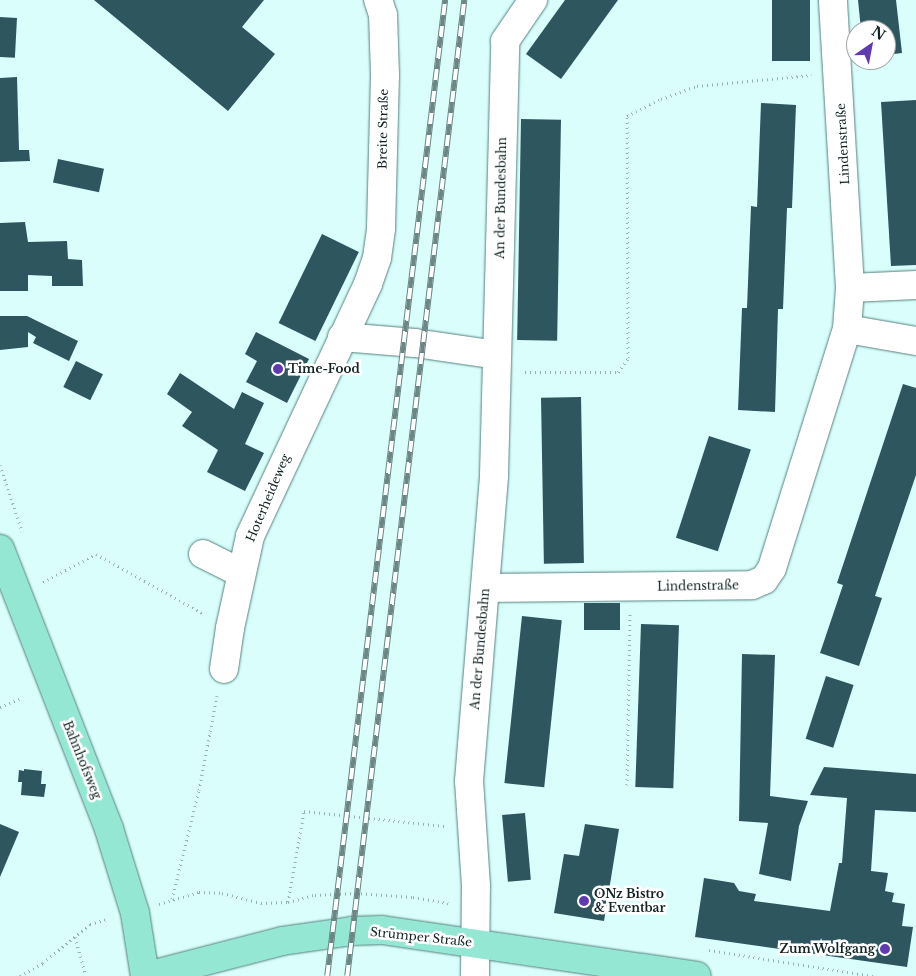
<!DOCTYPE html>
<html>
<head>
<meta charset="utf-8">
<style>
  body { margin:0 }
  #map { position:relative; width:916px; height:976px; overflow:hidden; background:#d9fefc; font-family:"Libre Baskerville",serif }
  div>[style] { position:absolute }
  .building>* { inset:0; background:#2e565f; transform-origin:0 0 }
  .path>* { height:3px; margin-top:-1.5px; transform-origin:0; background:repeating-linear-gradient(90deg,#93b2b0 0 1px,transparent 0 5px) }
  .roads { filter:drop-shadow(0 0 1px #55817f) drop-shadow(0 0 1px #55817f) }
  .minor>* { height:28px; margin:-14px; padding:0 14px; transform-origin:14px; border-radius:14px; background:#fff }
  .major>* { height:28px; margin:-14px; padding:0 14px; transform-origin:14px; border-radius:14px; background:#94e8d3 }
  .rail>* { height:5.5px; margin-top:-2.75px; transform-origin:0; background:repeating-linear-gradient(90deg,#fff 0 11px,#6b8685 0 22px); box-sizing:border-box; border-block:1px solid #6b8685 }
  .dots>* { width:14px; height:14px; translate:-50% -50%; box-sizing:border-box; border:2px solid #fff; border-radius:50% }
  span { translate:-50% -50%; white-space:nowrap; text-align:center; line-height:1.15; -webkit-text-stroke:5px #fff; paint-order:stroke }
  .street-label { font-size:12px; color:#112322 }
  .poi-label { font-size:12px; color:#112322; font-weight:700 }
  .left { translate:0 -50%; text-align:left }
  .right { translate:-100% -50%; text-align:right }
  .north { position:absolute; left:846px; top:20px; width:50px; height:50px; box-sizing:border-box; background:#fff; border:1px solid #a0a7a7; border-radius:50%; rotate:33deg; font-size:14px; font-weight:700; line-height:20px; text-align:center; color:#112322 }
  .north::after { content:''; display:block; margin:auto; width:18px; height:22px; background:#603ab2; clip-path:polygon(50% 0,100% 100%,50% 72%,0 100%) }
</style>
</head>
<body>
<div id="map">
  <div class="building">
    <i style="clip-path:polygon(94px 0,264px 0,242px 27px,275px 54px,228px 111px)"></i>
    <i style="clip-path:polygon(565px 0,618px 0,561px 79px,526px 54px)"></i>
    <i style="left:772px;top:0;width:38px;height:61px"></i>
    <i style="clip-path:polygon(858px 0,896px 0,902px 53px,886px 55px,886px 30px,861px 30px)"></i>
    <i style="left:0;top:17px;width:17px;height:40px;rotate:3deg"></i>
    <i style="clip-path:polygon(17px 77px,19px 150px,29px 150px,30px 161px,0 162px,0 78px)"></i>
    <i style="clip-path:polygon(916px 100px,916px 265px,891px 266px,881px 102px)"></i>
    <i style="clip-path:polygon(761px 103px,796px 105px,792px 208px,787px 208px,783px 309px,778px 309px,775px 412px,738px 410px,742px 308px,747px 308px,751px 206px,757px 207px)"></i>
    <i style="left:521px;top:119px;width:40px;height:221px;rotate:1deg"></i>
    <i style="left:58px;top:159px;width:47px;height:24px;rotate:12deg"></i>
    <i style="clip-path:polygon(25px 222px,28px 242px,67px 241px,68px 259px,82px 260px,83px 286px,52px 286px,52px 276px,28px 275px,28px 291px,0 291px,0 223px)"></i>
    <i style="left:322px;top:234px;width:41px;height:99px;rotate:26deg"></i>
    <i style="clip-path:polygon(0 316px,27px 316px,78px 341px,69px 361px,33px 343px,36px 337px,28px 332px,28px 347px,0 350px)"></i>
    <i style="clip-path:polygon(256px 332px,309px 359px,287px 403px,246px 382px,257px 361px,245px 354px)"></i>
    <i style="left:76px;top:361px;width:30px;height:29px;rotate:26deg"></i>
    <i style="clip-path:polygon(180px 373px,234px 409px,242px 392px,264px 403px,245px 444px,264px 453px,245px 491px,207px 472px,218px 450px,182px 426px,192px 412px,167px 394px)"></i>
    <i style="clip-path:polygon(903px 384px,916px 388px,916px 475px,875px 596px,882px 598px,859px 666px,820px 653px,843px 585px,837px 583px)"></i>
    <i style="left:581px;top:397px;width:166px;height:40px;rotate:89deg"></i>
    <i style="left:709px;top:436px;width:44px;height:107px;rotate:18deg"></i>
    <i style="left:584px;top:603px;width:36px;height:27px"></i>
    <i style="left:522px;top:616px;width:40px;height:168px;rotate:6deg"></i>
    <i style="left:641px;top:624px;width:38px;height:163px;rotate:2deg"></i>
    <i style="clip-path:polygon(742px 654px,775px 655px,770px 796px,808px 801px,799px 826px,791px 881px,759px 874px,768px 823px,739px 821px)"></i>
    <i style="left:826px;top:676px;width:29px;height:66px;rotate:18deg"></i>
    <i style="clip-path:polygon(824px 767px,916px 774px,916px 812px,875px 810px,871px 871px,888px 873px,885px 891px,894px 893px,892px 902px,905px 904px,902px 926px,913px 927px,907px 967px,695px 937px,704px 878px,734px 883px,739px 891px,756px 894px,754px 901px,830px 911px,839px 863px,842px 863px,847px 798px,810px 795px)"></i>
    <i style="clip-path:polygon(24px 769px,42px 771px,41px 784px,46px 784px,44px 797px,21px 795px,22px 782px,18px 782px,19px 770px,24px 771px)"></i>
    <i style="left:525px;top:813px;width:67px;height:23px;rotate:85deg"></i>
    <i style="clip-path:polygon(0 824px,19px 832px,0 877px)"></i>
    <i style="clip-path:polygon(585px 824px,619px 829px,604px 921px,554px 913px,564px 854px,579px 856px)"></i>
  </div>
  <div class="path">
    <i style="left:525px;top:372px;width:93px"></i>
    <i style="left:618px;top:372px;width:17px;rotate:-54deg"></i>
    <i style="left:628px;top:358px;width:242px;rotate:-90.2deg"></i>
    <i style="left:627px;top:116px;width:38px;rotate:-27deg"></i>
    <i style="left:661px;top:99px;width:38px;rotate:-20deg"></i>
    <i style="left:697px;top:86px;width:115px;rotate:-5.5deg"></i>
    <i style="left:0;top:465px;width:70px;rotate:71.6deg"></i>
    <i style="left:43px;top:582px;width:60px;rotate:-27.8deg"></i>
    <i style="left:96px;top:554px;width:124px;rotate:29.1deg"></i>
    <i style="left:0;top:707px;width:21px;rotate:-23deg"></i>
    <i style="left:627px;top:785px;width:173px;rotate:-89deg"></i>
    <i style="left:172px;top:899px;width:112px;rotate:-76.1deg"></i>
    <i style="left:199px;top:790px;width:96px;rotate:-79.2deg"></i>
    <i style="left:288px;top:902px;width:92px;rotate:-80deg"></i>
    <i style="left:304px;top:811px;width:141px;rotate:6.1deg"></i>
    <i style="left:159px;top:904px;width:42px;rotate:-16.7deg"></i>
    <i style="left:199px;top:892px;width:23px;rotate:2deg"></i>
    <i style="left:222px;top:893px;width:40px;rotate:14.4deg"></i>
    <i style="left:261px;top:903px;width:27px;rotate:-2deg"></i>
    <i style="left:288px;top:902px;width:28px;rotate:-15deg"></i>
    <i style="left:315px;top:895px;width:41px;rotate:-2.8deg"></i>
    <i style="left:356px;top:893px;width:57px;rotate:4deg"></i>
    <i style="left:413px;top:897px;width:36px;rotate:10deg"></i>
    <i style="left:75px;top:937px;width:41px;rotate:74.2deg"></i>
    <i style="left:709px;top:950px;width:167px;rotate:9deg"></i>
    <i style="left:20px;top:976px;width:26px;rotate:-29deg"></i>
    <i style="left:43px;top:963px;width:61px;rotate:-39.7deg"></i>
    <i style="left:90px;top:924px;width:19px;rotate:-16deg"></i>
  </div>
  <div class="roads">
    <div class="minor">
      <i style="left:850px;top:288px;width:66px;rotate:-2.6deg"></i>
      <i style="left:847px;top:329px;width:70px;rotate:9.9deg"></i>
      <i style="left:342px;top:337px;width:73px;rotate:4.7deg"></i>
      <i style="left:415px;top:343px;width:83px;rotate:8.3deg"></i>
      <i style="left:203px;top:554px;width:42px;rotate:26.6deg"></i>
      <i style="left:485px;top:588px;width:267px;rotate:-0.6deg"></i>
      <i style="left:752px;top:585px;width:13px;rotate:-23deg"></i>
      <i style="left:764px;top:580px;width:14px;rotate:-56deg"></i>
      <i style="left:772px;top:568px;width:250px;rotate:-72.6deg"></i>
      <i style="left:847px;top:329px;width:41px;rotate:-85.8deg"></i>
      <i style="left:850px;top:288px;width:289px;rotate:-93.4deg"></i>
      <i style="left:224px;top:669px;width:41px;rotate:-81.7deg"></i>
      <i style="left:230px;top:628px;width:94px;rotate:-77.7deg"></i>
      <i style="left:250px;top:536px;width:278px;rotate:-64.9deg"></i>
      <i style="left:368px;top:284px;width:28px;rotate:-71deg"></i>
      <i style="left:377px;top:258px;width:30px;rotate:-82deg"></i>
      <i style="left:381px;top:228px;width:153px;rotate:-88.5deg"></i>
      <i style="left:385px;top:75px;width:60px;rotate:-91.9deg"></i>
      <i style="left:383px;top:15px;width:16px;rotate:-108deg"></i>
      <i style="left:475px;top:976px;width:90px;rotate:-89.4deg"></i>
      <i style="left:476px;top:886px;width:105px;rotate:-93.8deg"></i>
      <i style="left:469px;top:781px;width:307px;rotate:-85.3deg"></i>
      <i style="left:494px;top:475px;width:434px;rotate:-88.5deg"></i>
      <i style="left:505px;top:41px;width:50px;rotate:-55.7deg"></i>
    </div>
    <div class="major">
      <i style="left:0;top:549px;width:300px;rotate:68.7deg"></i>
      <i style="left:109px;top:829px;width:88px;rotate:72.8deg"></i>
      <i style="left:135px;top:913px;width:64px;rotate:81deg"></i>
      <i style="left:147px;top:976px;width:139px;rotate:-14.5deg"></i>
      <i style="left:282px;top:941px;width:71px;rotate:-8.1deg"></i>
      <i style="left:352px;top:931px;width:30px;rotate:-2deg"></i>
      <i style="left:382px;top:930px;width:318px;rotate:8.3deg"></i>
    </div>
  </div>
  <div class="rail">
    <i style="left:327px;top:976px;width:983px;rotate:-83.11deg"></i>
    <i style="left:347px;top:976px;width:983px;rotate:-83.16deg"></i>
  </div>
  <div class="dots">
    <i style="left:278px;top:369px;background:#603ab2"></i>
    <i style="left:584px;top:901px;background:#603ab2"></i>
    <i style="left:885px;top:949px;background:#603ab2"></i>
  </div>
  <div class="street-label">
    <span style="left:383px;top:129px;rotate:-89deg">Breite Straße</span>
    <span style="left:843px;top:144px;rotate:-93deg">Lindenstraße</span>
    <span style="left:501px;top:198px;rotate:-89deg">An der Bundesbahn</span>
    <span style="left:268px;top:498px;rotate:-67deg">Hoterheideweg</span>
    <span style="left:698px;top:586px;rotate:-1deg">Lindenstraße</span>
    <span style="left:480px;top:649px;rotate:-85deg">An der Bundesbahn</span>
    <span style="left:82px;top:760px;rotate:68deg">Bahnhofsweg</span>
    <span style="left:421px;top:937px;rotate:6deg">Strümper Straße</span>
  </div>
  <div class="poi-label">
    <span class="left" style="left:288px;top:369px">Time-Food</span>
    <span class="left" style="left:594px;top:901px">ONz Bistro<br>&amp; Eventbar</span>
    <span class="right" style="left:875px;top:949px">Zum Wolfgang</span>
  </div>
  <div class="north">N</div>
</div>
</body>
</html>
